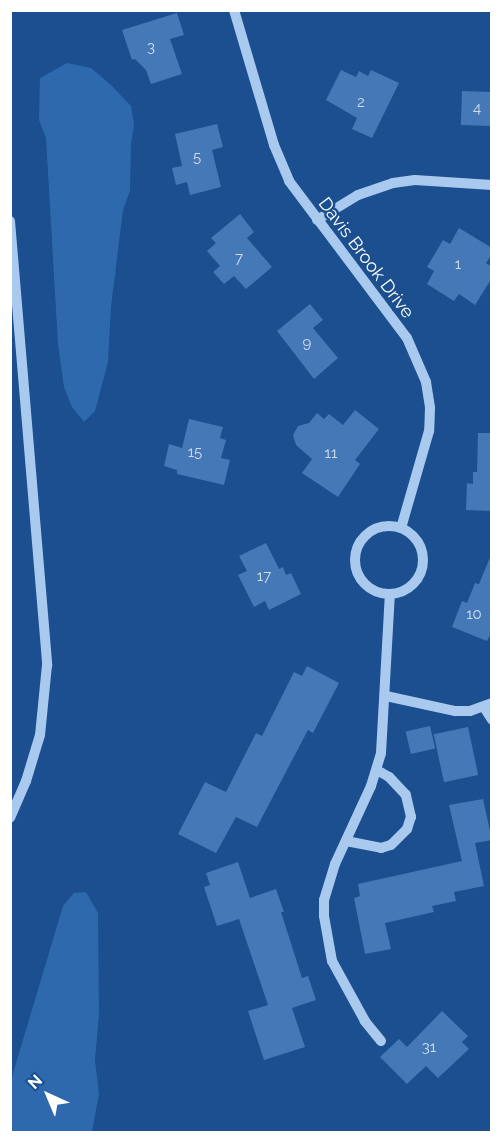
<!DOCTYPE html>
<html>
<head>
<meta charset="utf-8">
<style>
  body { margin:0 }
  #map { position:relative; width:502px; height:1143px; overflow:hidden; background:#1b4f8f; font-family:Raleway,sans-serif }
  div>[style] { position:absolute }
  .green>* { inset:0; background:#2e69ad }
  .building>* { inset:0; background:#4478b7; transform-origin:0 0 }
  .minor>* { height:10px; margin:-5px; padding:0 5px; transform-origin:5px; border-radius:5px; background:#a9c9ee }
  .minor>.ring { margin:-5px; padding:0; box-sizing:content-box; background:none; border:10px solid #a9c9ee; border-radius:50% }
  span { translate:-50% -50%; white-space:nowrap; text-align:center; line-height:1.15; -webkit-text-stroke:5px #1b4f8f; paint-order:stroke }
  .number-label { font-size:15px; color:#d0dded }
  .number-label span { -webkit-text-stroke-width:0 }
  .street-label { font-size:18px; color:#fff }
  .frame { position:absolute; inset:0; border:12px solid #fff; pointer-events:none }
  .north { position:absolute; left:18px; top:1065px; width:60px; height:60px; -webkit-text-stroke:4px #1b4f8f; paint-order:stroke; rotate:316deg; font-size:16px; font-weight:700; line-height:24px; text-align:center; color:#fff }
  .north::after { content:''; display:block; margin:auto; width:21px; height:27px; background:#fff; clip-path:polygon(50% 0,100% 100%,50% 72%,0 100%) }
</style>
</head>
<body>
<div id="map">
  <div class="green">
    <i style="clip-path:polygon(67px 63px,91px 68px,111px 85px,131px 106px,134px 125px,131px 144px,130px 191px,123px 210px,111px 307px,108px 362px,95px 411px,84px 422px,72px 407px,64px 387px,58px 344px,46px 138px,39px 120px,40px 78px)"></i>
    <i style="clip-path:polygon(86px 892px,98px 913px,99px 1014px,95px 1060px,99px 1094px,92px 1132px,11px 1132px,11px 1080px,63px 906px,74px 893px)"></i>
  </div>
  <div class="building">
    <i style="clip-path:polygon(177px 13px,184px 35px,170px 39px,182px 74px,151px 84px,146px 70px,135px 59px,132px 60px,122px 30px)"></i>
    <i style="clip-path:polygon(341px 70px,356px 77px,359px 71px,368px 76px,371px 70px,399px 83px,372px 138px,352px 129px,357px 118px,326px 100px)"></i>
    <i style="left:462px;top:91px;width:30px;height:34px;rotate:2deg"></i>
    <i style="clip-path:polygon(217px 124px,223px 147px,212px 150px,221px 187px,190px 195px,187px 182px,176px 185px,172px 168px,182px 166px,175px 134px)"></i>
    <i style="clip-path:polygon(240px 214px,254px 232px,247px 238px,272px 267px,246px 289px,234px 276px,224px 284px,213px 272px,220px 266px,207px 251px,216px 243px,211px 238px)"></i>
    <i style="clip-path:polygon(459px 228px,492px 248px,492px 254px,486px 263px,492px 267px,492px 278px,475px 305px,459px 294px,454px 301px,427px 284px,434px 271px,427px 267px,443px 240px,450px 244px)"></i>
    <i style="clip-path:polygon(310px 304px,323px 320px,313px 328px,338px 358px,314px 379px,277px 331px)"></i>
    <i style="clip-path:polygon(355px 410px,379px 429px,355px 460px,360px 464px,338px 497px,302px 473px,312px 459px,296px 445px,293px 435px,298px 426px,309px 423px,317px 413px,324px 419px,329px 414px,343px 425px)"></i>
    <i style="clip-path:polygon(189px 419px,223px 427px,220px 438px,226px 440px,221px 458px,230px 460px,224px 485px,177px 474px,177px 470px,164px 466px,169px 444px,182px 448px)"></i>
    <i style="clip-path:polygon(478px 433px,492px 433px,492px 511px,466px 510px,467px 483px,473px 484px,473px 472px,477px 472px)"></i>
    <i style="clip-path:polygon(266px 543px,279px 569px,283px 567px,286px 575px,291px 573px,301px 594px,269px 610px,265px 601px,254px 607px,238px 575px,247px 571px,239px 556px)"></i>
    <i style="clip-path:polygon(491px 555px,492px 631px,487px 641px,452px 627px,462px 601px,467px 603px,475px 583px,479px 584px)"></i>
    <i style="clip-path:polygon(307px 666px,339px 683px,313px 733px,308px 730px,257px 827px,236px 817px,216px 853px,178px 834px,205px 782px,226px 792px,256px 733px,262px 736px,294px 672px,302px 676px)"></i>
    <i style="left:430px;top:726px;width:23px;height:25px;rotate:77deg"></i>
    <i style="left:468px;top:727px;width:49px;height:35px;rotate:78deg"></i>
    <i style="clip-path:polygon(483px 799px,492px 840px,475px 843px,484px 886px,454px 892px,456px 901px,432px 906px,434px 912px,385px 923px,391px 949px,365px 954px,354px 898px,360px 896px,358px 884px,462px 861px,449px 805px)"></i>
    <i style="clip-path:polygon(238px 862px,250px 898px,276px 889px,284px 912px,281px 912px,302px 978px,308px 976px,316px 1000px,292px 1008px,305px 1047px,264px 1060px,248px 1011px,268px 1005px,239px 919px,217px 926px,204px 887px,210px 885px,206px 873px)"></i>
    <i style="clip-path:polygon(442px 1011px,468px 1036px,462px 1042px,469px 1049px,438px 1078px,426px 1066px,407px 1084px,380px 1057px,399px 1039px,407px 1047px)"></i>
  </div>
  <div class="minor">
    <i style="left:234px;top:10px;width:141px;rotate:73.5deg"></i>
    <i style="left:274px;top:145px;width:39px;rotate:67deg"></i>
    <i style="left:289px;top:181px;width:196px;rotate:53.1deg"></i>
    <i style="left:407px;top:338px;width:48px;rotate:66.6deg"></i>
    <i style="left:426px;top:382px;width:26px;rotate:81deg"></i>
    <i style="left:430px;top:408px;width:23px;rotate:92deg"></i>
    <i style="left:429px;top:431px;width:101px;rotate:106.1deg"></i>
    <i style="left:317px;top:220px;width:48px;rotate:-31.4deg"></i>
    <i style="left:358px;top:195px;width:37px;rotate:-19deg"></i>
    <i style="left:393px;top:183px;width:22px;rotate:-8deg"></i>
    <i style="left:415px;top:180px;width:77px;rotate:3.7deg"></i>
    <i style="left:10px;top:221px;width:446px;rotate:85.2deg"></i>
    <i style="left:47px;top:665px;width:70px;rotate:95.7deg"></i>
    <i style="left:40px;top:735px;width:48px;rotate:106.9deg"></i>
    <i style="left:26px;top:781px;width:40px;rotate:113.4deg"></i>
    <i class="ring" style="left:355px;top:526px;width:58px;height:58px"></i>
    <i style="left:386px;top:696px;width:71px;rotate:12.3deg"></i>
    <i style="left:455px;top:711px;width:15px"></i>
    <i style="left:470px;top:711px;width:23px;rotate:-20deg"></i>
    <i style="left:484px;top:707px;width:15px;rotate:58deg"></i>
    <i style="left:346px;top:841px;width:36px;rotate:11deg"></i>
    <i style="left:381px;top:848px;width:10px;rotate:-17deg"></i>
    <i style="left:391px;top:845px;width:23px;rotate:-45deg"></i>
    <i style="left:407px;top:829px;width:13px;rotate:-72deg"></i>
    <i style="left:411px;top:817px;width:23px;rotate:-103deg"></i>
    <i style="left:406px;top:795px;width:25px;rotate:-133deg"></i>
    <i style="left:389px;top:777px;width:14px;rotate:-150deg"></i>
    <i style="left:381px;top:1041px;width:26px;rotate:-129deg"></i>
    <i style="left:365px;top:1021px;width:68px;rotate:-118.8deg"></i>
    <i style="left:332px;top:961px;width:46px;rotate:-100.1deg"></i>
    <i style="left:324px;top:916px;width:16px;rotate:-90deg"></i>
    <i style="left:324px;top:900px;width:38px;rotate:-73deg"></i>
    <i style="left:335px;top:864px;width:86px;rotate:-65.2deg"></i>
    <i style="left:371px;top:786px;width:34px;rotate:-73deg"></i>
    <i style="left:381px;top:753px;width:159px;rotate:-86.8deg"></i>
  </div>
  <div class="number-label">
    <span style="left:151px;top:48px">3</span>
    <span style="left:361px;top:103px">2</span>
    <span style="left:477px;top:109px">4</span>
    <span style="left:197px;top:158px">5</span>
    <span style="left:239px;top:259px">7</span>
    <span style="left:458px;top:265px">1</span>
    <span style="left:307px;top:344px">9</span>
    <span style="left:195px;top:453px">15</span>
    <span style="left:331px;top:454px">11</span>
    <span style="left:264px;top:577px">17</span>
    <span style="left:474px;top:615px">10</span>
    <span style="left:429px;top:1048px">31</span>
  </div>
  <div class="street-label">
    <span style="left:366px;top:258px;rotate:53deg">Davis Brook Drive</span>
  </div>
  <div class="frame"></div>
  <div class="north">N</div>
</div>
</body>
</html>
